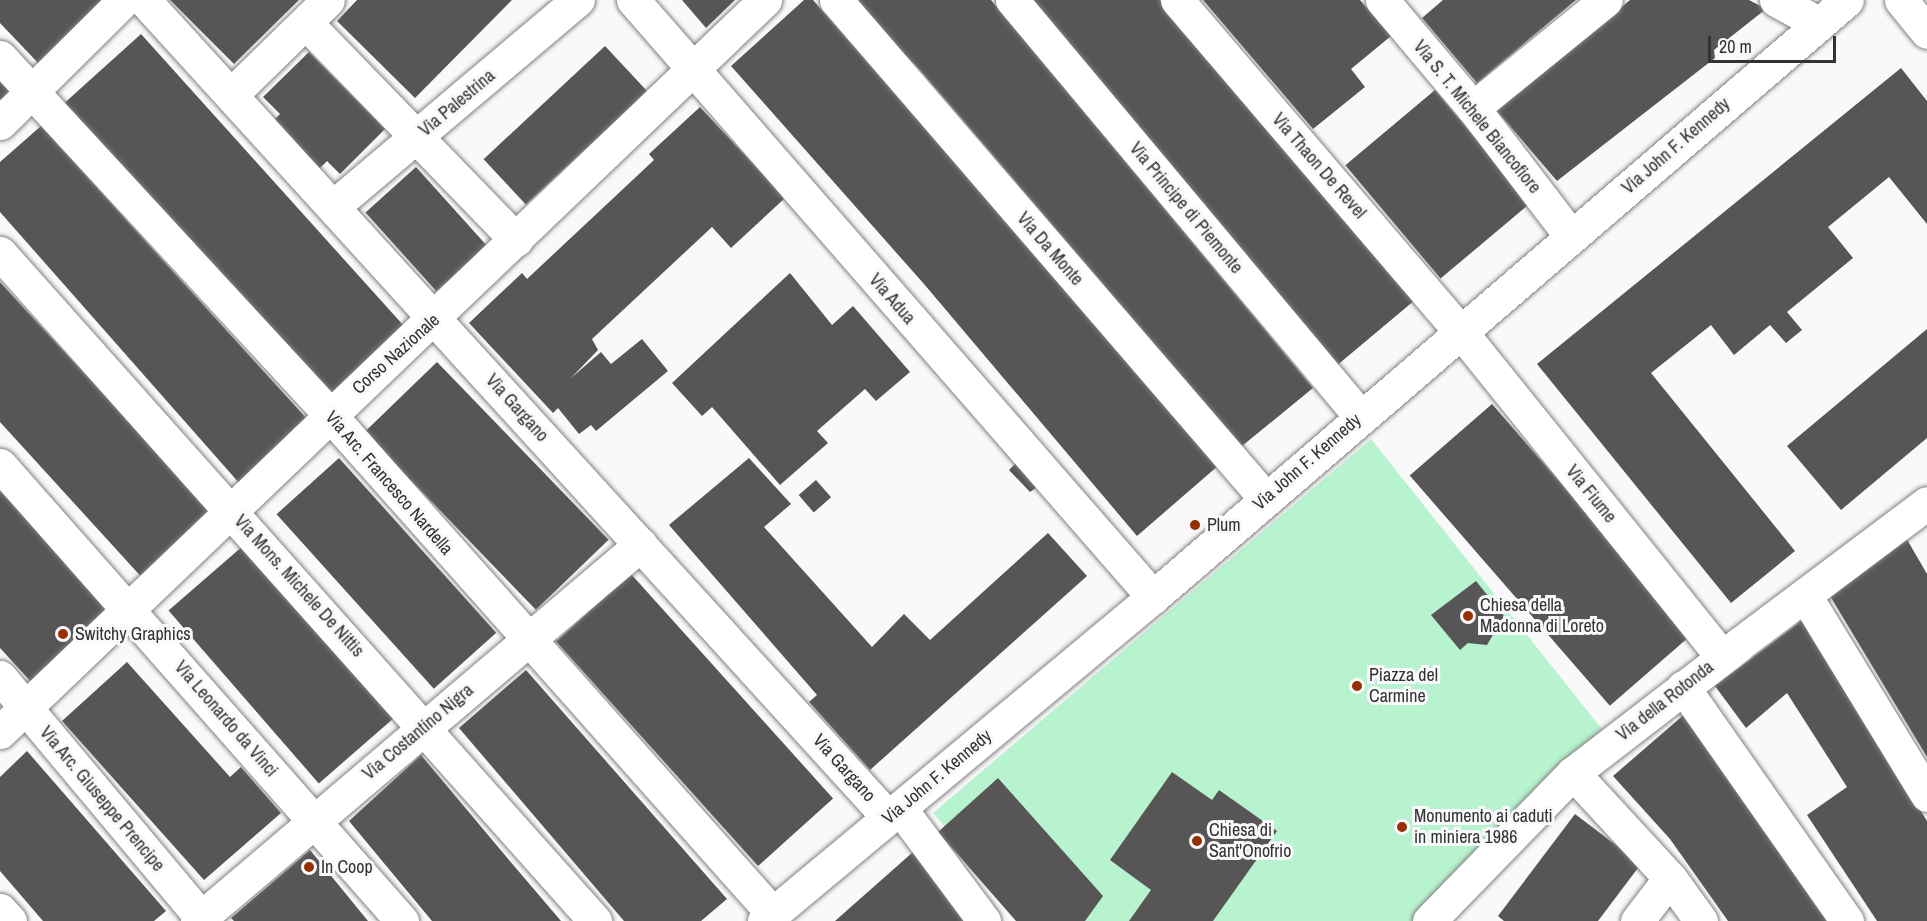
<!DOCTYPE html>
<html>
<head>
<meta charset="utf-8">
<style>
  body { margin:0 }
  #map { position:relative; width:1927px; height:921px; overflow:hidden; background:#f9f9fb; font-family:"Archivo Narrow",sans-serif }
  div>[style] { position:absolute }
  .green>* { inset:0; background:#b7f3ce }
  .building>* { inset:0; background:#575555; transform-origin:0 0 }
  .roads { filter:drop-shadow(0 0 2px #818183) drop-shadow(0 0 2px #818183) }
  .street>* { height:33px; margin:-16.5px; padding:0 16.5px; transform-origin:16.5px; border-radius:16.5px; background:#fff }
  .secondary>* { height:33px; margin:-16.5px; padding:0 16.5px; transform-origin:16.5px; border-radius:16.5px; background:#fff }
  .dots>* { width:16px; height:16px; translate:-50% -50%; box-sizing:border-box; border:3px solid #f9f9fb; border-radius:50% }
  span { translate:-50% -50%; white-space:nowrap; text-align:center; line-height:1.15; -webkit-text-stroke:6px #f9f9fb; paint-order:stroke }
  .street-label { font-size:18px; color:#323233 }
  .poi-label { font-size:18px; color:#323233 }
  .left { translate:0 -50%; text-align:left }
  .scale { position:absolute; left:1708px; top:36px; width:128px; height:27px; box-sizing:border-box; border:3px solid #323233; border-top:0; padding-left:8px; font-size:18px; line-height:21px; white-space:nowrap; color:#323233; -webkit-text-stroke:4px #f9f9fb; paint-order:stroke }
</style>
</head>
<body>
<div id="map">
  <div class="green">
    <i style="clip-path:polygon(1371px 439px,1605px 733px,1432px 921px,1026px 921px,933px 813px)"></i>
  </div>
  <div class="building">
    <i style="clip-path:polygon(0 0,113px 0,40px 65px,0 23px)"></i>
    <i style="clip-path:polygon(170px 0,299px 0,234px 64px)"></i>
    <i style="clip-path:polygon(357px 0,512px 0,415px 98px,337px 21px)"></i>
    <i style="clip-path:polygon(682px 0,735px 0,706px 28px)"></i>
    <i style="clip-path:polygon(804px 0,813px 0,1219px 465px,1137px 536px,924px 284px,731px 66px)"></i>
    <i style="clip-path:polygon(853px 0,991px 0,1313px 388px,1242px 446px,919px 69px)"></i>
    <i style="clip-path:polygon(1031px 0,1160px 0,1415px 300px,1335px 367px)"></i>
    <i style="clip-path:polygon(1203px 0,1360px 0,1391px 36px,1351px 69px,1365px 87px,1313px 129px)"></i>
    <i style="clip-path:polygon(1443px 0,1576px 0,1477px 83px,1422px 18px)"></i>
    <i style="clip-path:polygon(1630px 0,1749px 0,1766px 9px,1714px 50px,1715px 58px,1557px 181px,1497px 111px)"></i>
    <i style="left:141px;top:34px;width:394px;height:103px;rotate:48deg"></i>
    <i style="left:605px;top:46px;width:62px;height:166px;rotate:47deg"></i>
    <i style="clip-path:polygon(309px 52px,385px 129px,340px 174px,327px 161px,320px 168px,273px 121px,280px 114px,263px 97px)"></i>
    <i style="clip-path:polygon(1901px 68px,1927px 101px,1927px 224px,1889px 177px,1828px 227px,1853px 258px,1787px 312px,1802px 330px,1786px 343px,1770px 325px,1734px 355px,1711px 325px,1651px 373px,1795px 551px,1731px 603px,1537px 364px)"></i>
    <i style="clip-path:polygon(0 75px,13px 89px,0 100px)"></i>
    <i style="left:1435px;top:90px;width:148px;height:117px;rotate:50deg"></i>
    <i style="clip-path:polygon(700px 107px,785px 198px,731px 248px,712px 227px,592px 339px,598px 350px,571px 378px,601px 352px,611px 364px,642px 339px,668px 371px,596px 431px,591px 425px,579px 434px,558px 408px,553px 413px,469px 323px,522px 273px,527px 279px,654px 160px,649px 154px)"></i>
    <i style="clip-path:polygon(41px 126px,308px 420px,240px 484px,0 212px,0 162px)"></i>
    <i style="left:416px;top:167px;width:106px;height:68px;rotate:48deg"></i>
    <i style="clip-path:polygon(790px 273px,832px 325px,853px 306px,910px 372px,876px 401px,865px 389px,817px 431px,828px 443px,780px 485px,712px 407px,702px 416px,672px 383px)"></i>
    <i style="clip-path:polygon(0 282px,214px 514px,146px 582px,0 422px)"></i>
    <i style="clip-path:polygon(1927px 329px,1927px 438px,1841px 510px,1787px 446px)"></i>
    <i style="left:437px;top:362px;width:247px;height:101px;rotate:46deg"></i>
    <i style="left:1492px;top:404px;width:305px;height:109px;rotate:49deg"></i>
    <i style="left:339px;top:458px;width:235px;height:84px;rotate:48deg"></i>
    <i style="clip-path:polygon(749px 458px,791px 504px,764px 527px,872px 647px,904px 614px,930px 640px,1048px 533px,1087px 576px,870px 770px,809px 702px,817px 695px,669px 525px)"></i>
    <i style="clip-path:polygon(1016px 463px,1040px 485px,1030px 492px,1009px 470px)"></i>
    <i style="left:816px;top:480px;width:23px;height:23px;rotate:49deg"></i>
    <i style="clip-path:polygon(0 491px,110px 610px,32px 683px,0 648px)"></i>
    <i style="clip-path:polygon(1905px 536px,1927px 574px,1927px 757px,1830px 596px)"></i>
    <i style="left:244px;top:545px;width:229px;height:100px;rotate:49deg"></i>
    <i style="left:631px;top:574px;width:302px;height:101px;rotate:48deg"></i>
    <i style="clip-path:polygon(1476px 581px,1504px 616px,1487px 645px,1468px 643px,1460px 650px,1431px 615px)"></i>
    <i style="clip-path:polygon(1804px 619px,1927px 821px,1927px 921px,1877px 921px,1807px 815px,1847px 787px,1787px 693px,1746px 728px,1715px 686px)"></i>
    <i style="clip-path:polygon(127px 662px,230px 777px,241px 767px,281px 813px,204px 880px,62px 721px)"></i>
    <i style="clip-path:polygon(526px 670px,727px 899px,701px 921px,624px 921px,459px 728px)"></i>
    <i style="clip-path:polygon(1687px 712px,1838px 921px,1728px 921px,1670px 839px,1613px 776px)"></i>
    <i style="clip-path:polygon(27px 751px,166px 911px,154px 921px,43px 921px,0 871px,0 777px)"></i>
    <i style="clip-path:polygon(421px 755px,509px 860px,561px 921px,432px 921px,349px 821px)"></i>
    <i style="clip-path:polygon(1172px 772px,1212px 800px,1219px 790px,1277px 831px,1213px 921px,1129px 921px,1151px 890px,1110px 860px)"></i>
    <i style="clip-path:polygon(998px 778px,1103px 896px,1085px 921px,1016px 921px,938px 832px)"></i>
    <i style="clip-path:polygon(1575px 814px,1641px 864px,1598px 921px,1504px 921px,1498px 916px)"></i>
    <i style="clip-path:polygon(310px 850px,368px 921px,234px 921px,231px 918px)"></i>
    <i style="clip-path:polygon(913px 852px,973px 921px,835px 921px)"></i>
  </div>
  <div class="roads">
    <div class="street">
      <i style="left:144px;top:0;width:1105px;rotate:47.68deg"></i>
      <i style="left:633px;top:0;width:792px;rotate:48.94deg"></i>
      <i style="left:836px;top:0;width:657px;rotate:49.26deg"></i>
      <i style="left:1012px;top:0;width:542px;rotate:50.09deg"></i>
      <i style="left:1177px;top:0;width:437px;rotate:49.5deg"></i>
      <i style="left:1461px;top:332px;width:417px;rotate:51.2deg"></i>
      <i style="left:1722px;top:657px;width:256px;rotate:-36.9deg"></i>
      <i style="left:1382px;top:0;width:141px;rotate:49.9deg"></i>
      <i style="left:1473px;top:108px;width:161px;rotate:52.6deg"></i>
      <i style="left:1776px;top:0;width:48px;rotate:28.7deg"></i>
      <i style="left:1901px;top:0;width:41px;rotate:50.9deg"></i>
      <i style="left:306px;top:23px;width:302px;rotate:45.9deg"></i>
      <i style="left:0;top:57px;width:487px;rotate:47.3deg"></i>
      <i style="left:330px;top:415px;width:667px;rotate:48.4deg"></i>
      <i style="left:232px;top:94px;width:134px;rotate:-44.4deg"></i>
      <i style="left:1473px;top:108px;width:171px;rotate:-39.1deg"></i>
      <i style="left:0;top:123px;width:175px;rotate:-44.8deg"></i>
      <i style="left:335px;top:205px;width:318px;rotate:-40.2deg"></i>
      <i style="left:0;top:253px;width:895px;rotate:48.31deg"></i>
      <i style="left:0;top:465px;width:608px;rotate:48.6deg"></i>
      <i style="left:1806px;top:597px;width:232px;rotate:58.6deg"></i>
      <i style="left:0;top:677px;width:318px;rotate:50.1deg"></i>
      <i style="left:1683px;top:687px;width:286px;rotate:55deg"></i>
      <i style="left:0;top:732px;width:1059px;rotate:-43.74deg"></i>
      <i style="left:1573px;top:773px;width:143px;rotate:47.3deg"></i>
      <i style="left:1670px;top:878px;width:53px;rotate:54.2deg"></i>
      <i style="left:900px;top:808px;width:141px;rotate:53.4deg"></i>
      <i style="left:0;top:910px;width:15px;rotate:48deg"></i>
      <i style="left:197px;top:921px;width:582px;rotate:-40.33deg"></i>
      <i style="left:1429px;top:921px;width:206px;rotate:-45.8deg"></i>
      <i style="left:1573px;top:773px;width:208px;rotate:-37.6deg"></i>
      <i style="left:1637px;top:921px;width:54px;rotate:-52.5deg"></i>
    </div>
    <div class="secondary">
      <i style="left:764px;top:921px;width:506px;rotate:-39.79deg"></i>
      <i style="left:1153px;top:597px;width:915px;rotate:-40.7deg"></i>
    </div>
  </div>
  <div class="dots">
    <i style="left:1195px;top:525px;background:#953000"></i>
    <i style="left:1468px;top:616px;background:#953000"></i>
    <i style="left:63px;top:634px;background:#953000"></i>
    <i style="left:1357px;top:686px;background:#953000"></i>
    <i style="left:1402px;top:827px;background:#953000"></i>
    <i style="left:1197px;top:841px;background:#953000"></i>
    <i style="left:309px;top:867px;background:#953000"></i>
  </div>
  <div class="street-label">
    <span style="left:457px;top:103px;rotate:-40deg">Via Palestrina</span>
    <span style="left:1477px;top:117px;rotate:51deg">Via S. T. Michele Biancofiore</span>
    <span style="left:1676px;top:146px;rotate:-41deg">Via John F. Kennedy</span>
    <span style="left:1319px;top:166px;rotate:49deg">Via Thaon De Revel</span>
    <span style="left:1186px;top:208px;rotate:50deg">Via Principe di Piemonte</span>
    <span style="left:1050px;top:249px;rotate:49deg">Via Da Monte</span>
    <span style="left:892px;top:299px;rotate:49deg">Via Adua</span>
    <span style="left:396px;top:354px;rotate:-42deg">Corso Nazionale</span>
    <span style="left:517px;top:408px;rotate:48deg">Via Gargano</span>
    <span style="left:1307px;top:462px;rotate:-41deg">Via John F. Kennedy</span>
    <span style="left:389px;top:483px;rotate:49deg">Via Arc. Francesco Nardella</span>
    <span style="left:1591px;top:494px;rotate:51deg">Via Fiume</span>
    <span style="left:299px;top:586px;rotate:48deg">Via Mons. Michele De Nittis</span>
    <span style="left:1665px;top:701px;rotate:-38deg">Via della Rotonda</span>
    <span style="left:226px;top:719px;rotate:49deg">Via Leonardo da Vinci</span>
    <span style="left:418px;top:732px;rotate:-40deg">Via Costantino Nigra</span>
    <span style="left:844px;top:768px;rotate:48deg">Via Gargano</span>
    <span style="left:937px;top:777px;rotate:-40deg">Via John F. Kennedy</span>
    <span style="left:102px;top:799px;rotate:50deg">Via Arc. Giuseppe Prencipe</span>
  </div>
  <div class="poi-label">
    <span class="left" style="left:1207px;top:525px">Plum</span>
    <span class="left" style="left:1480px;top:616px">Chiesa della<br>Madonna di Loreto</span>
    <span class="left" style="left:75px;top:634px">Switchy Graphics</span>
    <span class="left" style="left:1369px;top:686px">Piazza del<br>Carmine</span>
    <span class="left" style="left:1414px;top:827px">Monumento ai caduti<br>in miniera 1986</span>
    <span class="left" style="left:1209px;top:841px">Chiesa di<br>Sant'Onofrio</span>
    <span class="left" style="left:321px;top:867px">In Coop</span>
  </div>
  <div class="scale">20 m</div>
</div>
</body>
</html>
